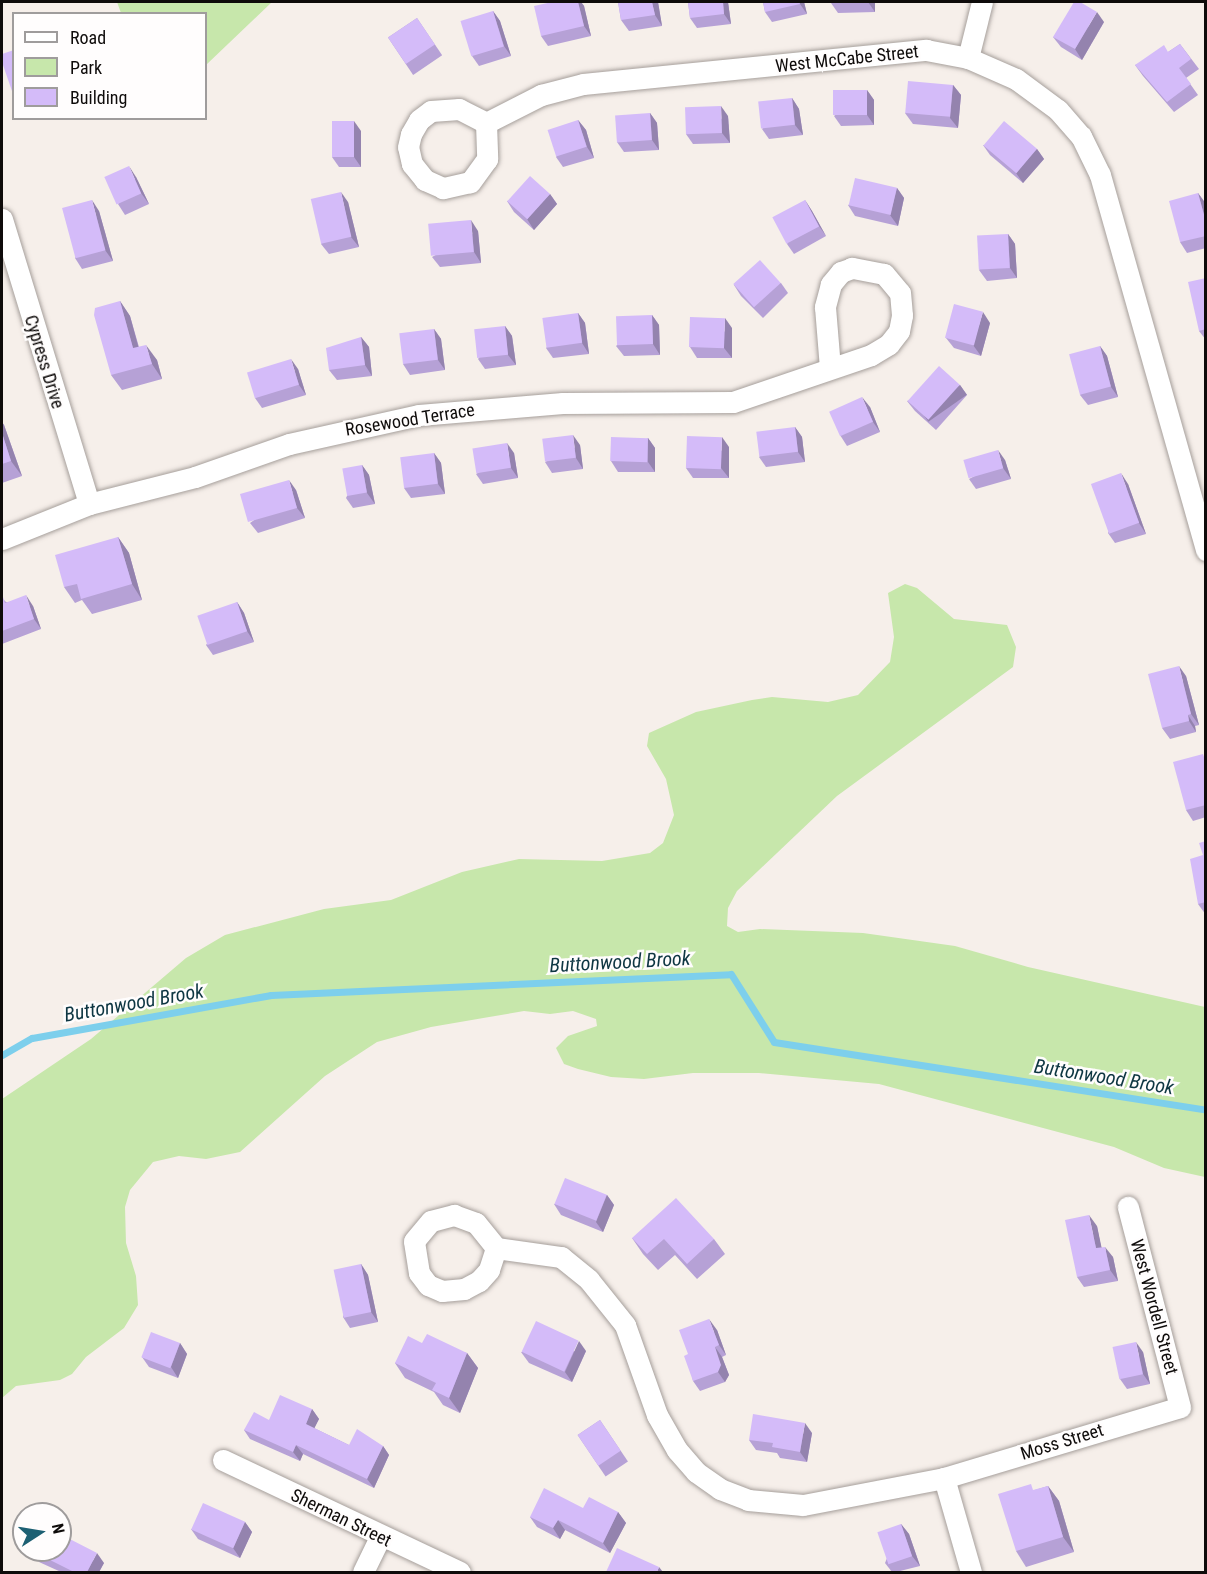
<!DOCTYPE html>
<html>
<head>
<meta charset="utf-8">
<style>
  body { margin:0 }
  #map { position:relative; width:1207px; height:1574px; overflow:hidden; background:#f6efea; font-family:"Roboto Condensed",sans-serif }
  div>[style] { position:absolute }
  .green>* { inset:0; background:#c7e7ab }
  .stream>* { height:7px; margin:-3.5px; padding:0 3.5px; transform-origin:3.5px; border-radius:3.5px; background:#7dcfec }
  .roads { filter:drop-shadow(0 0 2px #a69f9b) drop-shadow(0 0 2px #a69f9b) }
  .minor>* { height:21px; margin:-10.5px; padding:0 10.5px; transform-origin:10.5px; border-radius:10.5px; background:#fff }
  .wall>* { inset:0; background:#b6a1d6; transform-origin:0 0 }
  .shaded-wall>* { inset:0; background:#9483ae; transform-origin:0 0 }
  .building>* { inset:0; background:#d4bbf9; transform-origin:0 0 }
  span { translate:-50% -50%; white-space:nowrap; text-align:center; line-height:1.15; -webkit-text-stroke:5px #fffdfd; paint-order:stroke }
  .street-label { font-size:18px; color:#0e0b0a }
  .water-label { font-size:20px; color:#0e3642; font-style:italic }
  .frame { position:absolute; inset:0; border:3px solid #0e0b0a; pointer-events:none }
  .legend { position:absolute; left:12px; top:12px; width:195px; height:108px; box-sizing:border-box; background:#fffdfd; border:2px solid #9f9c9c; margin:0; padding:8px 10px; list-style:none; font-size:18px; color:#0e0b0a }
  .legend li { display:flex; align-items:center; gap:12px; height:30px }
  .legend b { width:30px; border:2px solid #9f9c9c }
  .north { position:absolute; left:12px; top:1502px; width:60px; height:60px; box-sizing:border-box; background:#fffdfd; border:2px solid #9f9c9c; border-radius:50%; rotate:78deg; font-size:16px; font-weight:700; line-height:24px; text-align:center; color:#0e0b0a }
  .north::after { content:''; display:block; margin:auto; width:21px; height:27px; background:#1d6073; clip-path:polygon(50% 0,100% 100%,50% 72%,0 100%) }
</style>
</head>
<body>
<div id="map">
  <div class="green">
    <i style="clip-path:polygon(117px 2px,272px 2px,206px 65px,206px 14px,121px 13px)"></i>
    <i style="clip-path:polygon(905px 584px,917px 588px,954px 619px,1007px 625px,1016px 647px,1013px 667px,837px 796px,737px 891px,728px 908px,727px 926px,738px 932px,760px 929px,863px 933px,955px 946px,1028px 967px,1205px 1007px,1205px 1177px,1164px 1168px,1114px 1147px,879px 1084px,759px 1073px,693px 1073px,644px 1079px,611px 1077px,578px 1069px,564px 1064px,556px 1048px,568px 1036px,597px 1026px,596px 1019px,573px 1011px,550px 1014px,524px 1011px,431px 1027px,377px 1042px,325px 1076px,240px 1152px,206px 1159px,179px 1156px,153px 1162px,130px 1190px,125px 1207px,126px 1243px,136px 1276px,138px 1305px,124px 1328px,86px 1357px,72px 1374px,60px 1380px,16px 1386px,2px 1398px,2px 1099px,91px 1039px,186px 958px,225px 935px,324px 909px,391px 900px,462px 872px,519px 859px,602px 861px,650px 853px,663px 843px,674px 815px,666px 779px,647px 746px,649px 733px,696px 712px,752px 700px,772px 697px,828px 702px,858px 695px,890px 662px,894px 637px,888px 593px)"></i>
  </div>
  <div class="stream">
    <i style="left:2px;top:1055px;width:34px;rotate:-30deg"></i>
    <i style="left:32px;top:1038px;width:243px;rotate:-10.2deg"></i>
    <i style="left:271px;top:995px;width:460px;rotate:-2.6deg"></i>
    <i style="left:731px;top:974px;width:80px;rotate:57.7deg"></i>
    <i style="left:774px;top:1042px;width:437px;rotate:8.9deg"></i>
  </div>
  <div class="roads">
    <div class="minor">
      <i style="left:968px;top:58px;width:58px;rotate:-76deg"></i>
      <i style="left:486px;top:123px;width:36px;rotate:88deg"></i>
      <i style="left:487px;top:159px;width:29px;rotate:126deg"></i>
      <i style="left:470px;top:182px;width:28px;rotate:167deg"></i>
      <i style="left:443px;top:188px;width:20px;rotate:-156deg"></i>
      <i style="left:425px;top:180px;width:21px;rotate:-129deg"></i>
      <i style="left:412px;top:164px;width:17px;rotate:-103deg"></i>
      <i style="left:408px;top:147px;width:13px;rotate:-77deg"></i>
      <i style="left:411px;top:134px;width:16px;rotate:-60deg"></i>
      <i style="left:419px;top:120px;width:15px;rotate:-37deg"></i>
      <i style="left:431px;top:111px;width:28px;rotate:-4deg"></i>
      <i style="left:459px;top:109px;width:30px;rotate:27deg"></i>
      <i style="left:486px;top:123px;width:62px;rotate:-27deg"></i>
      <i style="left:541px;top:95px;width:43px;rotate:-14.7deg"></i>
      <i style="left:583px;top:84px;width:345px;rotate:-5.7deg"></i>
      <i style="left:926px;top:50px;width:43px;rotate:10.8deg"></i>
      <i style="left:968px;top:58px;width:52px;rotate:23.6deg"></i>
      <i style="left:1016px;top:79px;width:52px;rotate:36.4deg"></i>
      <i style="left:1058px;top:110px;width:35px;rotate:49deg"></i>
      <i style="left:1081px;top:136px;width:43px;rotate:64deg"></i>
      <i style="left:1100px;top:175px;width:390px;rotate:74.2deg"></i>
      <i style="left:2px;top:219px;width:298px;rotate:73deg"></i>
      <i style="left:2px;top:539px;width:94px;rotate:-21.9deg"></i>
      <i style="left:89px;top:504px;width:109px;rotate:-14.3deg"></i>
      <i style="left:195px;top:477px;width:100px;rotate:-19.3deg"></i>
      <i style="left:289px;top:444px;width:133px;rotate:-12.6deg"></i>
      <i style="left:419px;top:415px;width:144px;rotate:-4.8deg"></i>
      <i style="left:563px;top:403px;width:170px;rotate:-0.3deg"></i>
      <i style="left:733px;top:402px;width:146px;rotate:-18.8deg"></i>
      <i style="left:871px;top:355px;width:21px;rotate:-31deg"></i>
      <i style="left:889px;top:344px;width:16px;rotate:-52deg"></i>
      <i style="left:899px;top:331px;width:16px;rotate:-79deg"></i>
      <i style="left:902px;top:315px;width:22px;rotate:-95deg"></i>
      <i style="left:900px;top:293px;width:25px;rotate:-130deg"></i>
      <i style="left:884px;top:274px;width:33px;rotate:-169deg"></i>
      <i style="left:852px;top:268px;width:12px;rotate:160deg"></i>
      <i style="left:841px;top:272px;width:16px;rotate:130deg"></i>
      <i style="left:831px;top:284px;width:24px;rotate:105deg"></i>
      <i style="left:825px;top:307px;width:61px;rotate:85.3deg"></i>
      <i style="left:496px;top:1248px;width:23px;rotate:108deg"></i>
      <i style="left:489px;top:1270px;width:15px;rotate:132deg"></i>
      <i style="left:479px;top:1281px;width:17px;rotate:152deg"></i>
      <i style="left:464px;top:1289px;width:22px;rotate:175deg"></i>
      <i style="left:442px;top:1291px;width:15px;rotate:-157deg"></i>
      <i style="left:428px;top:1285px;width:15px;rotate:-127deg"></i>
      <i style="left:419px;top:1273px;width:32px;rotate:-99deg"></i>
      <i style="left:414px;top:1241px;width:26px;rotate:-50deg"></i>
      <i style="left:431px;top:1221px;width:24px;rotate:-15deg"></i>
      <i style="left:454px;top:1215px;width:23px;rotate:20deg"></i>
      <i style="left:476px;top:1223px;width:32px;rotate:51deg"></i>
      <i style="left:496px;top:1248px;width:66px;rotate:7.9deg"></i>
      <i style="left:561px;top:1257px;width:36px;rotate:39deg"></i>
      <i style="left:589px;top:1280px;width:58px;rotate:51.3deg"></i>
      <i style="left:625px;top:1325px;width:96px;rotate:70.4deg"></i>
      <i style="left:657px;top:1415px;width:40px;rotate:60.3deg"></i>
      <i style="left:677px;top:1450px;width:29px;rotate:49deg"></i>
      <i style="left:696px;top:1472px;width:29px;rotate:35deg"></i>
      <i style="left:720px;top:1489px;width:30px;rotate:21deg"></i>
      <i style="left:748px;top:1500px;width:55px;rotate:5.2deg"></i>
      <i style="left:803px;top:1505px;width:144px;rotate:-10.8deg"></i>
      <i style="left:944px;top:1478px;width:246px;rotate:-16.7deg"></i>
      <i style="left:1180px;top:1407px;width:207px;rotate:-104.6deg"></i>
      <i style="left:223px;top:1460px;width:262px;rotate:25.3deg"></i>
      <i style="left:944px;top:1478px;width:98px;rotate:74deg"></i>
      <i style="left:363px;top:1572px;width:39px;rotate:-64deg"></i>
    </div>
  </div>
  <div class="wall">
    <i style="clip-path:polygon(552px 2px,581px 2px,584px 6px,591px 36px,548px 46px,541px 36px)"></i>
    <i style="clip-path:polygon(618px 2px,658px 2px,662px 26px,629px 31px,621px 20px)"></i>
    <i style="clip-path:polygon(688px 2px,728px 2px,731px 24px,697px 28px,690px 18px)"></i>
    <i style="clip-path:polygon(763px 2px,804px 2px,807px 14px,772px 22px,765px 12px)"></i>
    <i style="clip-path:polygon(875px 2px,875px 12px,838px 13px,831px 3px)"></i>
    <i style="clip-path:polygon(493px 11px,500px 21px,511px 56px,479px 66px,472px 56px)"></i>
    <i style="left:417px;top:18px;width:45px;height:35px;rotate:56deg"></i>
    <i style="clip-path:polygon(1104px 22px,1082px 60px,1061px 47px,1053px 37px)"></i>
    <i style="clip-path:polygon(1180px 44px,1199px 69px,1186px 78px,1198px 95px,1174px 112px,1143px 76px,1135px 65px,1168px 52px)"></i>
    <i style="clip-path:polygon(953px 85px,961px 95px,958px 128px,913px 124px,905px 113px)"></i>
    <i style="clip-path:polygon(867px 90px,874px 100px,874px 125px,841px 126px,834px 116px)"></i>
    <i style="clip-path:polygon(792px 98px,799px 109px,803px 135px,769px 139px,762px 129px)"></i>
    <i style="clip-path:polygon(650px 113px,657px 123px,659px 150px,624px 152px,617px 142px)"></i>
    <i style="clip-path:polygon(728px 116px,730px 143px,693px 144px,686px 134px)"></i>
    <i style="clip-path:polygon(578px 120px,586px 130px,594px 158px,563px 167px,556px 157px)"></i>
    <i style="clip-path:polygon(361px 131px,361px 167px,339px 167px,332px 157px)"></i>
    <i style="clip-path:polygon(983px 145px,1037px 149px,1044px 159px,1023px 183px,990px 155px)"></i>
    <i style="clip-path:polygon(136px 177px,149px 204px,125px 215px,118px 204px)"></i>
    <i style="clip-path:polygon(897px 188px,904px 198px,898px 226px,855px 216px,848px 205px)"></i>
    <i style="clip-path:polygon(1198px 193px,1206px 204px,1206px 248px,1187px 253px,1180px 242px)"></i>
    <i style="clip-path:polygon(550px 194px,557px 204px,534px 230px,514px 212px,507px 201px)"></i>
    <i style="clip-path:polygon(805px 200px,812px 211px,826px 236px,794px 254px,787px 244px)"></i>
    <i style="clip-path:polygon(348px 202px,359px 247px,329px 254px,321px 244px)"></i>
    <i style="clip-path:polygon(99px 211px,113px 261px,82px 269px,75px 258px)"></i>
    <i style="clip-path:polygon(478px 231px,481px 263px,440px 267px,432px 257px)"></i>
    <i style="clip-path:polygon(1008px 234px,1015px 244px,1017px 278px,987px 281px,979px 270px)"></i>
    <i style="clip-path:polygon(1206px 278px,1206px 340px,1199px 331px)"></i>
    <i style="clip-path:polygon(781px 283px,788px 293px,763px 318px,741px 296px,734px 285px)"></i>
    <i style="clip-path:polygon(120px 301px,130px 316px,139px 347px,157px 360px,162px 379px,122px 390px,111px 375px)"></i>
    <i style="clip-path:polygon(578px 313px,585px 323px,589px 354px,553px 358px,546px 348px)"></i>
    <i style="clip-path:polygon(652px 315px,659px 325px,660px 355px,624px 356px,616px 346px)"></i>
    <i style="clip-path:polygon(990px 323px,981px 356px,954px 348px,946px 338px)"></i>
    <i style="clip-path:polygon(505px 326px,512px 336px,516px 365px,485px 369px,478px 359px)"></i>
    <i style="clip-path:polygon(732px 328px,732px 358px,697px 358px,690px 347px)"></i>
    <i style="clip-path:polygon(434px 329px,441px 339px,445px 370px,410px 375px,403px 364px)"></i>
    <i style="clip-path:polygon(361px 337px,369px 347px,372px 376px,337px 380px,329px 370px)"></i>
    <i style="clip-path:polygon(1100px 346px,1107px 356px,1118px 397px,1088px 405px,1080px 395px)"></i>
    <i style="clip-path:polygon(298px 369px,306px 395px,262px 408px,255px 398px)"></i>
    <i style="clip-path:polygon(960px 385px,967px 395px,936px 430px,915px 411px,907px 401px)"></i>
    <i style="clip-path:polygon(870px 407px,880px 432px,847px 446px,840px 435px)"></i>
    <i style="clip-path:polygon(2px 422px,4px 425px,22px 476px,2px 483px)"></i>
    <i style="clip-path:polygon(795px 427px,802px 437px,805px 462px,766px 467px,759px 457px)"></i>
    <i style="clip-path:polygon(648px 438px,655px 448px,655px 472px,618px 472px,611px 461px)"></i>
    <i style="clip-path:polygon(580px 445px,583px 469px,552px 473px,545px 462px)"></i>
    <i style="clip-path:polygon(729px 447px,729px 478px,693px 478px,686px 468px)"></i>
    <i style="clip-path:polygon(434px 453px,441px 463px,445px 494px,411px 498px,404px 488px)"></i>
    <i style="clip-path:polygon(514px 453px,518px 478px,483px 484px,476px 474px)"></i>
    <i style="clip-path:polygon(1005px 460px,1011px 479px,976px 489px,969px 479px)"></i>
    <i style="clip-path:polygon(362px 465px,369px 475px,375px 504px,353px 508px,346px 498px)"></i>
    <i style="clip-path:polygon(1128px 484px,1146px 534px,1115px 543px,1108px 533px)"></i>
    <i style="clip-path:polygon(296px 490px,305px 518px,258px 533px,250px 523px)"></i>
    <i style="clip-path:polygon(118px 537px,129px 553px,142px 600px,92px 614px,82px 600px,75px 603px,64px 587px)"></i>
    <i style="clip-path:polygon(2px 598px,6px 602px,33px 606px,41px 629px,2px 644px)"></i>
    <i style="clip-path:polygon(237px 602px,244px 613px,254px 642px,213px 655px,206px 645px)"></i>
    <i style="clip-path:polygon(1186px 676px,1199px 725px,1195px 726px,1196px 732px,1170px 739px,1162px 728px)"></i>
    <i style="clip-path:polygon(1206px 763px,1206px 817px,1193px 821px,1186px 810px)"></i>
    <i style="clip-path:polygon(1206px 841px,1206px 915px,1198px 904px,1203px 855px)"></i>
    <i style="clip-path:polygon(607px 1195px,614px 1205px,603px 1232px,561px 1215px,554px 1204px)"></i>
    <i style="clip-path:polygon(1097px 1226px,1101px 1247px,1113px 1257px,1118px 1281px,1084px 1287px,1077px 1277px)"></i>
    <i style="clip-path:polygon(632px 1238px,714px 1239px,725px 1254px,697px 1279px,675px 1255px,658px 1270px,643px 1254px)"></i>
    <i style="clip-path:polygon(361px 1264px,368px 1275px,378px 1322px,350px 1328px,343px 1317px)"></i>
    <i style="clip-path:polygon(717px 1330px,726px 1355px,722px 1357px,729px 1375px,725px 1382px,700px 1391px,693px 1381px,688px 1354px)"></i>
    <i style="clip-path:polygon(180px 1343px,187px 1354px,178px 1378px,149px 1367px,142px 1357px)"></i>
    <i style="clip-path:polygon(422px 1343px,467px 1353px,478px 1368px,460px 1413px,443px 1405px,434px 1392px,405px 1378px,395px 1363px)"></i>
    <i style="clip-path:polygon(586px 1351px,572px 1382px,529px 1363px,521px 1352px)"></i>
    <i style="clip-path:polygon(1143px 1352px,1150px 1384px,1127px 1389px,1120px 1379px)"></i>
    <i style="clip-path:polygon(312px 1409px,319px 1419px,314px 1428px,349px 1445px,383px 1446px,389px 1455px,374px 1488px,303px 1454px,300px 1461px,250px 1439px,244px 1430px,269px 1420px)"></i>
    <i style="left:600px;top:1420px;width:50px;height:27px;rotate:56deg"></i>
    <i style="clip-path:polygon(812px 1433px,807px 1462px,780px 1458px,777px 1453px,756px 1450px,749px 1440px)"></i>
    <i style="clip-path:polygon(1048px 1486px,1059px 1501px,1074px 1552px,1026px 1567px,1016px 1551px,1035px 1490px)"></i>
    <i style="clip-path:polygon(583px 1508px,618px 1512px,626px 1523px,610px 1553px,565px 1530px,560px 1539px,537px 1527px,530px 1517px)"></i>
    <i style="clip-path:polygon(245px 1522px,252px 1532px,240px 1558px,198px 1539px,191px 1529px)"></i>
    <i style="clip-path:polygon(901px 1524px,909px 1534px,920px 1566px,896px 1572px,892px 1572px,885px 1563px)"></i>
    <i style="clip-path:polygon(32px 1551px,104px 1563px,99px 1572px,61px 1572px,39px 1562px)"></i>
  </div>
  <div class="shaded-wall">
    <i style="clip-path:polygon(578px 2px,581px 2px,584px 6px,591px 36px,584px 26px)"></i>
    <i style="clip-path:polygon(652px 2px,658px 2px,662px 26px,655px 15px)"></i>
    <i style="clip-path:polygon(723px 2px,728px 2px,731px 24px,724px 14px)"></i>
    <i style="clip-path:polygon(799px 2px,804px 2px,807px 14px,800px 4px)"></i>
    <i style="clip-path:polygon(868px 2px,875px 2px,875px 12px)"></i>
    <i style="clip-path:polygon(493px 11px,500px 21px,511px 56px,504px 46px)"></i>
    <i style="clip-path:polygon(1097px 12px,1104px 22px,1082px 60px,1075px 49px)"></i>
    <i style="clip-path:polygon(953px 85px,961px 95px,958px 128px,950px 118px)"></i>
    <i style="clip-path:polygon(867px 90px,874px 100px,874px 125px,867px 115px)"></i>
    <i style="clip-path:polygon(792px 98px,799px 109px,803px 135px,795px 125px)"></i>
    <i style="clip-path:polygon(721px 106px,728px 116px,730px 143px,722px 133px)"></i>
    <i style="clip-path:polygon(650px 113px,657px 123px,659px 150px,652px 140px)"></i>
    <i style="clip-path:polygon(578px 120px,586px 130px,594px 158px,587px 147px)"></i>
    <i style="clip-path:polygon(354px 121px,361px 131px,361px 167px,354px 157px)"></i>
    <i style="clip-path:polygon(1037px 149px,1044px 159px,1023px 183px,1016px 173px)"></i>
    <i style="clip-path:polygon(129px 166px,136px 177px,149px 204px,141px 193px)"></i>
    <i style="clip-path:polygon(897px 188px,904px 198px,898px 226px,890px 215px)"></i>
    <i style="clip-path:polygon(341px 192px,348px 202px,359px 247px,351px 237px)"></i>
    <i style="clip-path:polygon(1198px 193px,1206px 204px,1206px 222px)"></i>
    <i style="clip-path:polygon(550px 194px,557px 204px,534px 230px,527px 219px)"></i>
    <i style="clip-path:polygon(92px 200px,99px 211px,113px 261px,105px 250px)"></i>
    <i style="clip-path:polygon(805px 200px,812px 211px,826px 236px,819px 226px)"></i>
    <i style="clip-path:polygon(471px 220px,478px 231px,481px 263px,474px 252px)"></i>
    <i style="clip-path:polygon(1008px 234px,1015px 244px,1017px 278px,1010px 268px)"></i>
    <i style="clip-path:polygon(120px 301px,130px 316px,143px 364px,133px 348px)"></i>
    <i style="clip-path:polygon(983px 312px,990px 323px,981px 356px,973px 345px)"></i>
    <i style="clip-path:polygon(578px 313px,585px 323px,589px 354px,582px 343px)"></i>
    <i style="clip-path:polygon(652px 315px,659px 325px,660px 355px,653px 344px)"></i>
    <i style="clip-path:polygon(725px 318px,732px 328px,732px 358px,724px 348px)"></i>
    <i style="clip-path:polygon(505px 326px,512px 336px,516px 365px,508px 355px)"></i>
    <i style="clip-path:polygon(434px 329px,441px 339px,445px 370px,438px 360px)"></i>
    <i style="clip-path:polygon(361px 337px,369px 347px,372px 376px,365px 365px)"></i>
    <i style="clip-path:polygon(146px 345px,157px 360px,162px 379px,152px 364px)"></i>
    <i style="clip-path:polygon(1100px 346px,1107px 356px,1118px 397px,1111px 387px)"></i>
    <i style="clip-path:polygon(291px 359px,298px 369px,306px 395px,299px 385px)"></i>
    <i style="left:960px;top:385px;width:12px;height:47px;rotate:55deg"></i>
    <i style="clip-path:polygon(862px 397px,870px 407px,880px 432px,873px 422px)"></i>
    <i style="clip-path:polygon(2px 422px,4px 425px,22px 476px,11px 461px,2px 433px)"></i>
    <i style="clip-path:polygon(795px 427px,802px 437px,805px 462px,798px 452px)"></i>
    <i style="clip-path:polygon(573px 435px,580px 445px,583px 469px,576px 458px)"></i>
    <i style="clip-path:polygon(722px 437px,729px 447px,729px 478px,721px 468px)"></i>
    <i style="clip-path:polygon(648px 438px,655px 448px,655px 472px,648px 462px)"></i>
    <i style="clip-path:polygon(507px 443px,514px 453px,518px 478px,511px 468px)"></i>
    <i style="clip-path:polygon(998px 450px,1005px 460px,1011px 479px,1003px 468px)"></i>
    <i style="clip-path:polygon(434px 453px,441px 463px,445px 494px,438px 484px)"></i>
    <i style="clip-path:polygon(362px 465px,369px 475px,375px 504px,367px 493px)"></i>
    <i style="clip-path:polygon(1121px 473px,1128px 484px,1146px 534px,1139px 523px)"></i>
    <i style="clip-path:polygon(289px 480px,296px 490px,305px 518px,297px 508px)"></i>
    <i style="clip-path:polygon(118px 537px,129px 553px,142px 600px,132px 584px)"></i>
    <i style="clip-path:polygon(26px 595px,33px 606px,41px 629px,34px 619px)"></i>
    <i style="clip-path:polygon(237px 602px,244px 613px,254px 642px,247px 631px)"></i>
    <i style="clip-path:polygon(1179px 666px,1186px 676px,1199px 725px,1191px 714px)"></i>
    <i style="clip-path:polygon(1188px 715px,1195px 726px,1196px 732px,1189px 721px)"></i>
    <i style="clip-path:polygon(607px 1195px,614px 1205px,603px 1232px,596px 1222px)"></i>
    <i style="clip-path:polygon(1089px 1215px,1097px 1226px,1104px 1259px,1096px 1248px)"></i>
    <i style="clip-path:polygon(1105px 1247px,1113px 1257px,1118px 1281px,1110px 1270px)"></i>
    <i style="clip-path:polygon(361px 1264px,368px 1275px,378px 1322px,371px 1312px)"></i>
    <i style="clip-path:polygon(709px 1319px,717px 1330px,726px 1355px,719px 1345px)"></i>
    <i style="clip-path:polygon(579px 1341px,586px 1351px,572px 1382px,565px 1372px)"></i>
    <i style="clip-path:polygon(1136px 1342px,1143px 1352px,1150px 1384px,1143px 1374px)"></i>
    <i style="clip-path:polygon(180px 1343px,187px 1354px,178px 1378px,171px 1367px)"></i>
    <i style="clip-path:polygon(715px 1347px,722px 1357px,729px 1375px,725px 1382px,718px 1372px)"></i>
    <i style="clip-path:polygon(467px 1353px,478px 1368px,460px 1413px,449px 1398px)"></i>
    <i style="clip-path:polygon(312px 1409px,319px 1419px,312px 1433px,306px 1424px)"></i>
    <i style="clip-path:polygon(805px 1423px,812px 1433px,807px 1462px,800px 1452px)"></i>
    <i style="clip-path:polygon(296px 1445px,303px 1454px,300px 1461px,293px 1452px)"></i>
    <i style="clip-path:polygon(383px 1446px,389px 1455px,374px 1488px,367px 1479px)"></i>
    <i style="clip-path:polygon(1048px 1486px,1059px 1501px,1074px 1552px,1063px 1537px)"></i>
    <i style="clip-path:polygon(618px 1512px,626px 1523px,610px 1553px,603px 1543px)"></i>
    <i style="clip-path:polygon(558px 1520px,565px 1530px,560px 1539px,553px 1528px)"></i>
    <i style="clip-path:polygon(245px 1522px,252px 1532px,240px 1558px,233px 1548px)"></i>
    <i style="clip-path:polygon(901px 1524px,909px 1534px,920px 1566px,912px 1556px)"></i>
    <i style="clip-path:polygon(97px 1553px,104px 1563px,99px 1572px,87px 1572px)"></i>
    <i style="clip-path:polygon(659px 1567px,663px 1572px,657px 1572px)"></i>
  </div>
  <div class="building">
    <i style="clip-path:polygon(552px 2px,578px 2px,584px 26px,541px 36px,534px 6px)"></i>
    <i style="clip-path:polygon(618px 2px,652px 2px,655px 15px,621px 20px)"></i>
    <i style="clip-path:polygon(688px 2px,723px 2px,724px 14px,690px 18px)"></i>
    <i style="clip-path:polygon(763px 2px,799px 2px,800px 4px,765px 12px)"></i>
    <i style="clip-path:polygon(831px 2px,868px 2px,831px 3px)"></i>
    <i style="clip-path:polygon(1074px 2px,1080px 2px,1097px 12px,1075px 49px,1053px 37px)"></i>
    <i style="left:493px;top:11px;width:37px;height:34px;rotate:73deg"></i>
    <i style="left:417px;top:18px;width:32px;height:35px;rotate:56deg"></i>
    <i style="clip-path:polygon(1180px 44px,1191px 59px,1179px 68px,1191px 84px,1167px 102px,1135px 65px,1164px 45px,1168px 52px)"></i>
    <i style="clip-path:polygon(14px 50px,14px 97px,2px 62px,2px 54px)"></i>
    <i style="left:908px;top:81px;width:45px;height:32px;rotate:5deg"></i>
    <i style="left:867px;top:90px;width:25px;height:34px;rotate:90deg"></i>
    <i style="left:792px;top:98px;width:27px;height:34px;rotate:84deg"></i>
    <i style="left:721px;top:106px;width:27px;height:36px;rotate:88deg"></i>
    <i style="left:650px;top:113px;width:27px;height:35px;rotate:86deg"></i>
    <i style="left:578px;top:120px;width:28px;height:32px;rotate:72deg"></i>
    <i style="left:332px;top:121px;width:22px;height:36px"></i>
    <i style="left:1004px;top:121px;width:43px;height:32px;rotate:40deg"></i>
    <i style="left:129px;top:166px;width:30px;height:27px;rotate:66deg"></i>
    <i style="left:530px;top:176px;width:27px;height:34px;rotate:42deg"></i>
    <i style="left:855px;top:178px;width:43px;height:28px;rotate:13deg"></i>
    <i style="left:341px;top:192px;width:46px;height:31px;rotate:77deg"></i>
    <i style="clip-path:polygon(1198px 193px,1206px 222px,1206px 236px,1180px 242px,1169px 201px)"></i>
    <i style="left:92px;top:200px;width:52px;height:31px;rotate:75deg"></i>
    <i style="left:805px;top:200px;width:30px;height:37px;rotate:62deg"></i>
    <i style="left:471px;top:220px;width:32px;height:43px;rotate:85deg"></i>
    <i style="left:1008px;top:234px;width:34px;height:31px;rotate:87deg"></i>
    <i style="left:760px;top:260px;width:31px;height:36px;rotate:48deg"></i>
    <i style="clip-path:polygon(1206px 278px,1206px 329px,1199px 331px,1188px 282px)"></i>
    <i style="clip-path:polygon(120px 301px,133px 348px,146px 345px,152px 364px,111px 375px,94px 315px,95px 308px)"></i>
    <i style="left:954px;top:304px;width:30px;height:35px;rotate:15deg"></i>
    <i style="left:578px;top:313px;width:30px;height:36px;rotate:82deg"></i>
    <i style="left:652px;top:315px;width:29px;height:36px;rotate:88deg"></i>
    <i style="left:690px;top:317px;width:35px;height:30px;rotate:2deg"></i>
    <i style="left:505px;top:326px;width:29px;height:31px;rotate:84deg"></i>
    <i style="left:434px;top:329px;width:31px;height:35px;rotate:83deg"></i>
    <i style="clip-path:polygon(361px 337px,365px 365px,329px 370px,326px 348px)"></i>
    <i style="left:1100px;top:346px;width:42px;height:32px;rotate:75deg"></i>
    <i style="left:291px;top:359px;width:27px;height:46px;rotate:73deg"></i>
    <i style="left:939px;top:366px;width:28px;height:47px;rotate:42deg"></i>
    <i style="left:862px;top:397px;width:27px;height:36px;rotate:66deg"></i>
    <i style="left:795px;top:427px;width:25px;height:39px;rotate:83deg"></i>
    <i style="clip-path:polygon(2px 433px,11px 461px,2px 464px)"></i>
    <i style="left:573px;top:435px;width:23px;height:31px;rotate:83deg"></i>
    <i style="left:687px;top:436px;width:35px;height:32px;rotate:2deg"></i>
    <i style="left:611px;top:437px;width:37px;height:24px;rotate:2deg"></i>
    <i style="left:507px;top:443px;width:25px;height:35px;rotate:81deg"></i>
    <i style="left:998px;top:450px;width:19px;height:36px;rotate:74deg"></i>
    <i style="left:434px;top:453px;width:31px;height:34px;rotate:83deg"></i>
    <i style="left:362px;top:465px;width:28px;height:20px;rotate:80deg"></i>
    <i style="left:1121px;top:473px;width:53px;height:32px;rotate:70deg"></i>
    <i style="left:289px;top:480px;width:29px;height:51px;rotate:74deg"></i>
    <i style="clip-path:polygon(118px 537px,132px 584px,81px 599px,77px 584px,64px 587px,55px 555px)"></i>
    <i style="clip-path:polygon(26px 595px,34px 619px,2px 631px,2px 598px,3px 597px,5px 603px)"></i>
    <i style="left:237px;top:602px;width:31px;height:42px;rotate:71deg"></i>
    <i style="clip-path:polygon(1179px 666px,1191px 714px,1188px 715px,1189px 721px,1162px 728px,1148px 674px)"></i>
    <i style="clip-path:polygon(1203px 754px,1206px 763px,1206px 805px,1186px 810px,1173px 762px)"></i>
    <i style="clip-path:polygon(1206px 841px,1206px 902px,1198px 904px,1190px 859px,1203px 855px,1199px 843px)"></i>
    <i style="left:565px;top:1178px;width:45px;height:28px;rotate:22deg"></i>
    <i style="clip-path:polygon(676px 1198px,714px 1239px,687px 1264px,664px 1239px,647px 1254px,632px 1238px)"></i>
    <i style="clip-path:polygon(1089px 1215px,1096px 1248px,1105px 1247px,1110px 1270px,1077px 1277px,1065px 1220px)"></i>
    <i style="left:361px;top:1264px;width:49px;height:28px;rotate:78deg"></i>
    <i style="clip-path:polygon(709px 1319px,719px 1345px,715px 1347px,721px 1365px,718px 1372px,693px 1381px,684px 1356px,688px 1354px,679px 1330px)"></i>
    <i style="left:536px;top:1321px;width:47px;height:34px;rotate:25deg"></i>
    <i style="left:151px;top:1332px;width:31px;height:27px;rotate:21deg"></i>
    <i style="clip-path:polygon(427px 1334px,467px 1353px,449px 1398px,432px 1390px,436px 1383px,395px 1363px,408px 1336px,422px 1343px)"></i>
    <i style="left:1136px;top:1342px;width:33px;height:24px;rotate:78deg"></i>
    <i style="clip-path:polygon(280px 1395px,312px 1409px,306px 1424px,349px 1445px,357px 1429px,383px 1446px,367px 1479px,296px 1445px,293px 1452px,244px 1430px,254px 1412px,269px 1420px)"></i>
    <i style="clip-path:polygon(753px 1414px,805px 1423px,800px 1452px,772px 1447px,773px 1443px,749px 1440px)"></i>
    <i style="left:600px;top:1420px;width:37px;height:27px;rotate:56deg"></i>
    <i style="clip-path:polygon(1031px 1484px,1033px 1490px,1048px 1486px,1063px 1537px,1016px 1551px,998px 1494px)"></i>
    <i style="clip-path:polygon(544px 1488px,583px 1508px,589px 1497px,618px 1512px,603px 1543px,558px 1520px,553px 1528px,530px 1517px)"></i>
    <i style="left:203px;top:1503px;width:46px;height:29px;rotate:24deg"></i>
    <i style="left:901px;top:1524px;width:34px;height:25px;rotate:71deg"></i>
    <i style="clip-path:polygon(60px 1534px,97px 1553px,87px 1572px,74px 1572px,32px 1551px,33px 1550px,60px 1550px)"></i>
    <i style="clip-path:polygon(617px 1548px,659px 1567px,657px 1572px,606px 1572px)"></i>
  </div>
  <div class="street-label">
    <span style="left:847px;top:59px;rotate:-6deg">West McCabe Street</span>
    <span style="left:44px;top:362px;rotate:73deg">Cypress Drive</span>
    <span style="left:410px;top:420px;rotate:-9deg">Rosewood Terrace</span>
    <span style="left:1154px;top:1307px;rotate:75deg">West Wordell Street</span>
    <span style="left:1062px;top:1442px;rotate:-17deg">Moss Street</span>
    <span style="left:341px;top:1518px;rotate:26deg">Sherman Street</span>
  </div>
  <div class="water-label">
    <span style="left:620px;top:962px;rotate:-3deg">Buttonwood Brook</span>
    <span style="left:134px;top:1003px;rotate:-10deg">Buttonwood Brook</span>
    <span style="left:1104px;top:1077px;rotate:9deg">Buttonwood Brook</span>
  </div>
  <div class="frame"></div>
  <ul class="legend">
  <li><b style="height:8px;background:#fff"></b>Road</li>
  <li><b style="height:16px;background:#c7e7ab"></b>Park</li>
  <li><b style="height:16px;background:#d4bbf9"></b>Building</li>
  </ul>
  <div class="north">N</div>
</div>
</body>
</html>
